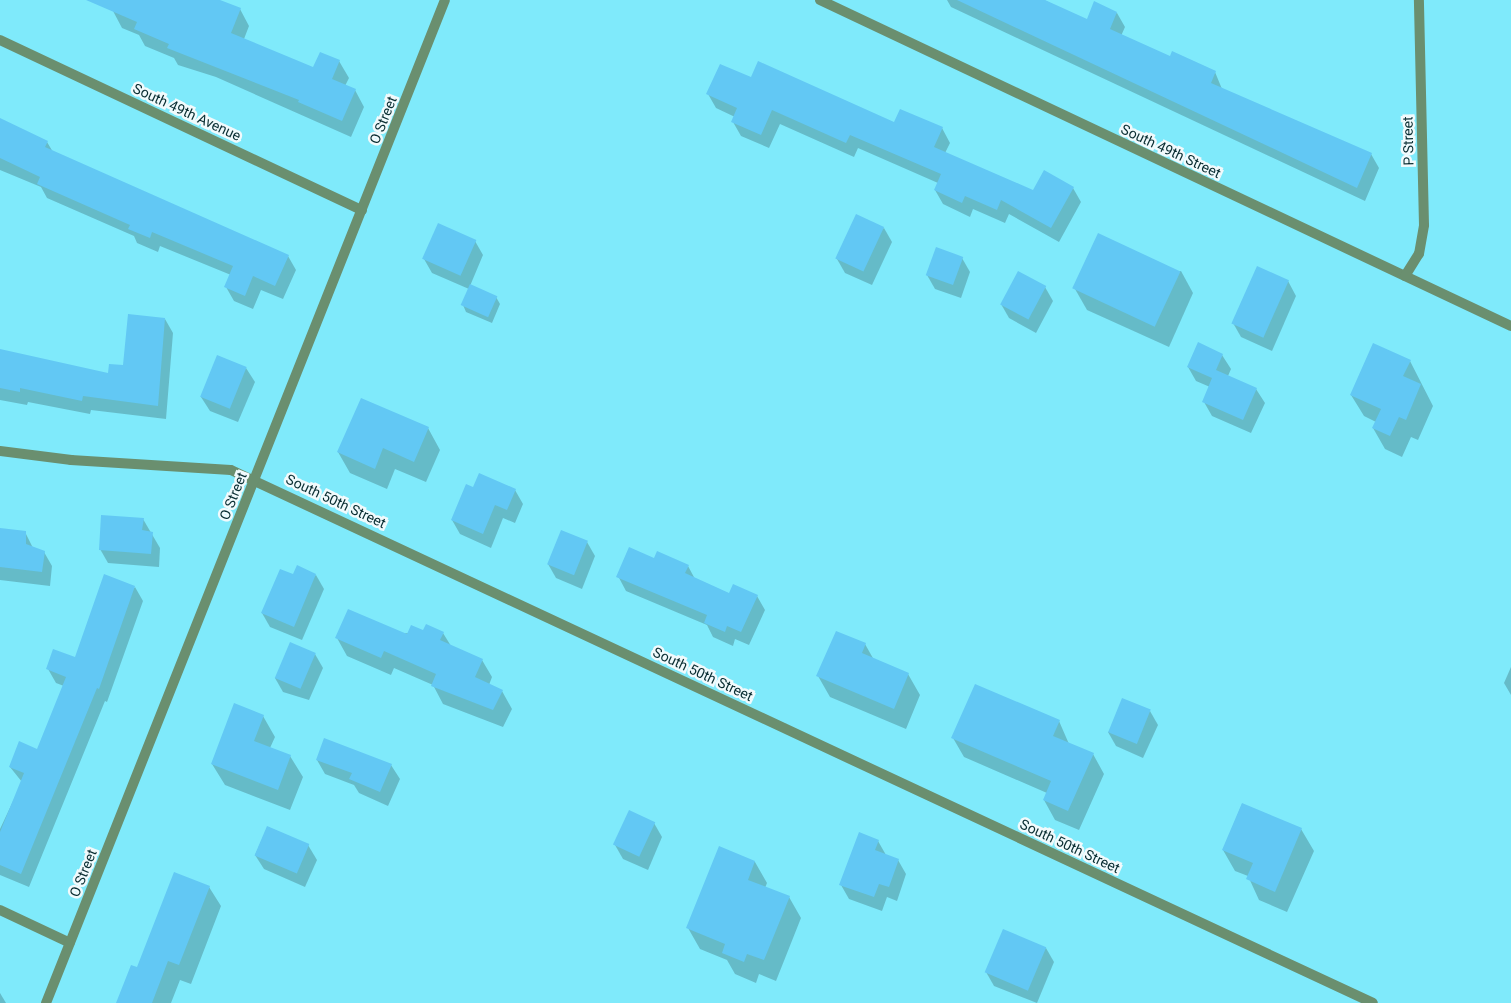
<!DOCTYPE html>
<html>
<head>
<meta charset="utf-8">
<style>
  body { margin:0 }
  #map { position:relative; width:1511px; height:1003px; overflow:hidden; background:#7feafb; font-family:Roboto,sans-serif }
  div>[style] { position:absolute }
  .shadow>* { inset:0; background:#0003 }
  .building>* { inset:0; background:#62c8f4; transform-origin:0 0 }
  .minor>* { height:10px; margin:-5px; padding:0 5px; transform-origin:5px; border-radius:5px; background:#6a8f6f }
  span { translate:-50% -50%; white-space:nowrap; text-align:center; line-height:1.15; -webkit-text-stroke:5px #f1fafc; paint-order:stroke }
  .street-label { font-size:14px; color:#092d32 }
</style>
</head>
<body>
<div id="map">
  <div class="shadow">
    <i style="clip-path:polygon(118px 0,217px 0,240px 9px,249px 26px,244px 39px,314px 69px,339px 61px,349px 78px,345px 86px,355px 90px,364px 107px,351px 137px,216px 77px,178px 65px,174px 58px,145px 46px,139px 35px,122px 28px,113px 11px)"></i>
    <i style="clip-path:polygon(947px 0,1044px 0,1087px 21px,1117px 13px,1125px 27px,1121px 36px,1170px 57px,1215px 72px,1222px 89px,1371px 154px,1379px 168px,1365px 201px,951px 7px)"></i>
    <i style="clip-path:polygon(751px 79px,895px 123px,942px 128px,950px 143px,945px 153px,1033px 192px,1073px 188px,1081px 202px,1059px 242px,1009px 214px,1005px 223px,973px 209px,970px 217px,943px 204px,935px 190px,938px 183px,858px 148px,854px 157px,780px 124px,769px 148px,741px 136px,733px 122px,735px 117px,716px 108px,708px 94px)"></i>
    <i style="clip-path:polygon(0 119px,47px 142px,53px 152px,288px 256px,296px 270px,283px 299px,261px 290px,253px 309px,234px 301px,226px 287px,231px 275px,160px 246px,158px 252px,137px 243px,134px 236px,47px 198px,41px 187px,0 170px)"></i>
    <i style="clip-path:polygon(884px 228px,892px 242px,872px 285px,845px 273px,837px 259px)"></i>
    <i style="clip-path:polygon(475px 241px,483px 255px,470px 286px,496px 297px,500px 304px,492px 323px,466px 312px,463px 305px,469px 289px,432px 273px,424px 259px)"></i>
    <i style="clip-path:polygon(962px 258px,970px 272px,961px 298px,935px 289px,927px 275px)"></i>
    <i style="clip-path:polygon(1181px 271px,1193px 293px,1169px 347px,1087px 310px,1075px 289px)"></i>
    <i style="clip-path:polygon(1288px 281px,1296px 296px,1272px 351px,1241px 337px,1233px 323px)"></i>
    <i style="clip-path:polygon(1045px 287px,1053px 301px,1036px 333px,1009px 318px,1001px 304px)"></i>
    <i style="clip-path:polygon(165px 319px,173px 333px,166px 419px,91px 410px,90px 414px,28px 402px,27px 405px,0 400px,0 352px,109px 375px,124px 367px)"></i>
    <i style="clip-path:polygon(1222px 355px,1231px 369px,1228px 376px,1256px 389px,1265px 403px,1251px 433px,1212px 416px,1204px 402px,1210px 387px,1196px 381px,1188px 367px)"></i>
    <i style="clip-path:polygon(1410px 361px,1433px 406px,1418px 440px,1411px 437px,1402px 457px,1385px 449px,1373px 428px,1376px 422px,1364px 416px,1351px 395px)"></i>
    <i style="clip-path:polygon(246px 368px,255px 382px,238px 422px,210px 411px,201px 397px)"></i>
    <i style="clip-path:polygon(428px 428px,440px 450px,426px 482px,395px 469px,387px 489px,350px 473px,338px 452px)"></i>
    <i style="clip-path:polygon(474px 488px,515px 490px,523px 504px,515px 523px,503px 518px,491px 548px,460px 534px,452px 520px)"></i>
    <i style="clip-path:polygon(143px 519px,160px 548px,159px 567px,108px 563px,100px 549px)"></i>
    <i style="clip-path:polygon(0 532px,25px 532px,33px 548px,44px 552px,52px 566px,50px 586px,0 580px)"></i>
    <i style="clip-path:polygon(587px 542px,595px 556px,582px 589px,556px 578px,548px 564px)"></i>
    <i style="clip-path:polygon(654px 560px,688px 566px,695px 579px,730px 594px,757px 596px,765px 610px,749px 645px,735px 639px,733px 646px,713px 637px,707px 625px,626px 591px,618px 576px)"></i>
    <i style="clip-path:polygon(316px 575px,324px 589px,302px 640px,270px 627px,262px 613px)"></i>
    <i style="clip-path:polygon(135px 587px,143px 601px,107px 702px,105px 701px,29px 887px,0 875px,0 829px,22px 782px,10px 767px,38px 750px,64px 686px,56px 683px,48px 669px,76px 659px)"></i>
    <i style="clip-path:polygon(424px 632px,443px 633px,451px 646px,482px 660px,492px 677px,489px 685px,502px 691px,512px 709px,503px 727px,443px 704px,433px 685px,394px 668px,391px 675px,347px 656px,337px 638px)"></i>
    <i style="clip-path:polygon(865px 644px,874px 660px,908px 674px,920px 695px,906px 729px,830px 697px,818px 676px)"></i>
    <i style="clip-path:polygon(315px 654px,323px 668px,309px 700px,283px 692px,275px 678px)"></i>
    <i style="clip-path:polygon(1511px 667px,1511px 695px,1504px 683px)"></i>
    <i style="clip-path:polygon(1150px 711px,1158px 725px,1143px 758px,1116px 746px,1108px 732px)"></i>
    <i style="clip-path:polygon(263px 716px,275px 737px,270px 748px,290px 756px,303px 777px,290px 810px,225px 785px,212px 764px)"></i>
    <i style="clip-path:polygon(1059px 721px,1069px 744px,1093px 754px,1104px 774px,1079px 830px,1055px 820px,1044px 800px,1047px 793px,964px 757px,953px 738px)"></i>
    <i style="clip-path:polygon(317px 760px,391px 765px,400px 779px,388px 806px,359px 793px,354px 785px,325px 774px)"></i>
    <i style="clip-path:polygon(1242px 804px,1301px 829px,1314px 851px,1287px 912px,1259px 900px,1248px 876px,1235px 871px,1223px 850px)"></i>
    <i style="clip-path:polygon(654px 823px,662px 837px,648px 870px,623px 859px,615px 845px)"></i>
    <i style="clip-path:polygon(268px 827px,308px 845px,317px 860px,305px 887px,264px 869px,255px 855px)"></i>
    <i style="clip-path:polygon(878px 841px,886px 855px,898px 860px,906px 874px,897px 901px,887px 897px,882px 911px,849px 899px,841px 885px)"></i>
    <i style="clip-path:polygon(720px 848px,755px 862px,767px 883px,765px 888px,789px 897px,801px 918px,776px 981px,759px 974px,756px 983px,735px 974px,727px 960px,700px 949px,688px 928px)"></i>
    <i style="clip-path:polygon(209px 887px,221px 906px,191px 984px,180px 980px,171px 1003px,118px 1003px,138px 969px)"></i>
    <i style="clip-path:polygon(1046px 948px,1054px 962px,1037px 1003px,994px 986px,986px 972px)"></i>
    <i style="clip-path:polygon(0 993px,6px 1003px,0 1003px)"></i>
  </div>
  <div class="building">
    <i style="clip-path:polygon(86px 0,220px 0,241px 8px,231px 33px,313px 67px,320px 52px,340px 60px,332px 79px,356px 89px,342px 121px,298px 102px,299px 100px,167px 48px,169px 44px,134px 29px,137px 22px)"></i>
    <i style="clip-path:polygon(957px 0,1045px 0,1087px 19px,1094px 1px,1117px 12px,1110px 29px,1170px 56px,1172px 51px,1216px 71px,1211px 83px,1372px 153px,1357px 188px)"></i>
    <i style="clip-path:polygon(758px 61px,894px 122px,900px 109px,943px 127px,934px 147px,1033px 190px,1044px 170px,1074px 187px,1051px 228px,1001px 200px,997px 210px,965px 196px,962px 203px,934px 190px,941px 174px,850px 135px,846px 143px,772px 110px,761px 135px,731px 122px,737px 108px,706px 94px,720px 64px,751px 77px)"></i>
    <i style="clip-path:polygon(0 118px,48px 141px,45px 147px,289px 255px,275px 286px,253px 276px,245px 296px,224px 287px,233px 266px,152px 232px,150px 238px,128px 229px,130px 225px,37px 184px,40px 177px,0 158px)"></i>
    <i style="left:856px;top:214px;width:31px;height:49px;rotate:25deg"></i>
    <i style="left:438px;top:223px;width:42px;height:39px;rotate:24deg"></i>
    <i style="left:1098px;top:233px;width:91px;height:61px;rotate:25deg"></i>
    <i style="left:936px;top:247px;width:29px;height:30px;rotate:20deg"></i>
    <i style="left:1257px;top:266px;width:35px;height:63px;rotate:24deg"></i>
    <i style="left:1018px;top:271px;width:32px;height:38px;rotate:28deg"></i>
    <i style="left:470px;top:284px;width:30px;height:23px;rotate:24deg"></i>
    <i style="clip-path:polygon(128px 314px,165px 318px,158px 406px,83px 396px,82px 401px,20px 388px,20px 392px,0 388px,0 349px,108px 373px,109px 364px,123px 365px)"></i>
    <i style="clip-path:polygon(1198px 342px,1223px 354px,1216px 370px,1257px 388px,1243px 420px,1202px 402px,1212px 378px,1187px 367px)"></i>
    <i style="clip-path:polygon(1373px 343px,1411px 360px,1403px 376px,1421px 384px,1406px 420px,1399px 417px,1390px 436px,1372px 428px,1381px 409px,1350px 395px)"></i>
    <i style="left:217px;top:355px;width:32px;height:45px;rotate:22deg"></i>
    <i style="clip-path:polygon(361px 398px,429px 427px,414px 462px,383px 448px,375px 469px,337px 452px)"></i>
    <i style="clip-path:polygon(479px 473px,516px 489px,507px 510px,495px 505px,483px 534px,451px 520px,466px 484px,473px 487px)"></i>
    <i style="clip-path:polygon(101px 515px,144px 518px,142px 530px,153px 532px,151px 554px,99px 550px)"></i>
    <i style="clip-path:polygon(0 528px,26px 531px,26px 544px,45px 551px,42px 572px,0 567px)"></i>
    <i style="left:561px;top:530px;width:29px;height:37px;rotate:22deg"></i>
    <i style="clip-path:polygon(629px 547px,654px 558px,657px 551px,689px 565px,685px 573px,729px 593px,733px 584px,758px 595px,741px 632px,727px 626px,725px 632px,704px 623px,707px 615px,616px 577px)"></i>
    <i style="clip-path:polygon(297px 565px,316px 574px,294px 627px,261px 613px,280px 569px,293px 574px)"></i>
    <i style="clip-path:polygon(104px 574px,135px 586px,99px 689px,97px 688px,21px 874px,0 865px,0 832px,24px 773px,9px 767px,19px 741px,37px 749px,66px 677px,46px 669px,53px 649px,75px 657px)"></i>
    <i style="clip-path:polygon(348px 609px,407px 634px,411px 625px,423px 630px,426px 624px,444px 632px,440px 640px,483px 659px,475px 677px,503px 690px,493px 710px,431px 686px,436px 674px,384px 651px,381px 658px,335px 638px)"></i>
    <i style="clip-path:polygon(836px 631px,866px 643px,862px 653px,909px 673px,894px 709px,816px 676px)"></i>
    <i style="left:290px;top:642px;width:28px;height:39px;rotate:23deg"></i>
    <i style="clip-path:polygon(975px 684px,1060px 720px,1053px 736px,1094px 753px,1068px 811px,1043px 800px,1051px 781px,951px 738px)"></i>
    <i style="left:1122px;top:698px;width:31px;height:37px;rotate:22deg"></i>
    <i style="clip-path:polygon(234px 703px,264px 715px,254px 741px,291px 755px,278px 790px,211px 764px)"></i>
    <i style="clip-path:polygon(324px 738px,392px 764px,380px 792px,349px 779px,352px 773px,316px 760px)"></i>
    <i style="clip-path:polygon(1242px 803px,1302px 828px,1275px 892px,1246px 879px,1253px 863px,1222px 850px)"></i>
    <i style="left:629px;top:810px;width:29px;height:38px;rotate:25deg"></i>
    <i style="left:267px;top:826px;width:46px;height:32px;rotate:23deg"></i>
    <i style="clip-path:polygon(859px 832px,879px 840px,875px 850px,899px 859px,889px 887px,879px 884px,874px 897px,839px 885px)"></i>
    <i style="clip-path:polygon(719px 846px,755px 861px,748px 880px,790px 896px,764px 960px,747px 954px,744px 962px,722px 953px,725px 944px,686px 928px)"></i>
    <i style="clip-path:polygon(174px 872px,210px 886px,179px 965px,168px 961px,152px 1003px,116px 1003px,131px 965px,137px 967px)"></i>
    <i style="left:1003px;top:929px;width:47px;height:47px;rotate:23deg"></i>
  </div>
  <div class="minor">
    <i style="left:820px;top:0;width:764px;rotate:25.26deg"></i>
    <i style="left:0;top:40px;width:400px;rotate:25.2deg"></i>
    <i style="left:1405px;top:276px;width:26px;rotate:-58deg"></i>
    <i style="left:1419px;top:254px;width:29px;rotate:-80deg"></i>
    <i style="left:1424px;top:225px;width:225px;rotate:-91.3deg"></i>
    <i style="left:0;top:451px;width:72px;rotate:7.2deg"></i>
    <i style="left:71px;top:460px;width:160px;rotate:3.6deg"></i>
    <i style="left:231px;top:470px;width:1260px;rotate:25.02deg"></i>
    <i style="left:0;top:910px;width:77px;rotate:25.2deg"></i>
    <i style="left:46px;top:1003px;width:1079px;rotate:-68.31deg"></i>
  </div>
  <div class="street-label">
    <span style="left:187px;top:112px;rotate:25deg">South 49th Avenue</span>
    <span style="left:383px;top:120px;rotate:-68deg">O Street</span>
    <span style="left:1408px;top:141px;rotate:-91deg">P Street</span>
    <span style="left:1171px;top:151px;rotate:25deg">South 49th Street</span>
    <span style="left:233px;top:496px;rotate:-68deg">O Street</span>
    <span style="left:336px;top:501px;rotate:25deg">South 50th Street</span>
    <span style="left:703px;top:674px;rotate:25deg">South 50th Street</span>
    <span style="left:1070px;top:846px;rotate:25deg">South 50th Street</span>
    <span style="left:83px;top:873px;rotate:-68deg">O Street</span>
  </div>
</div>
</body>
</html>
